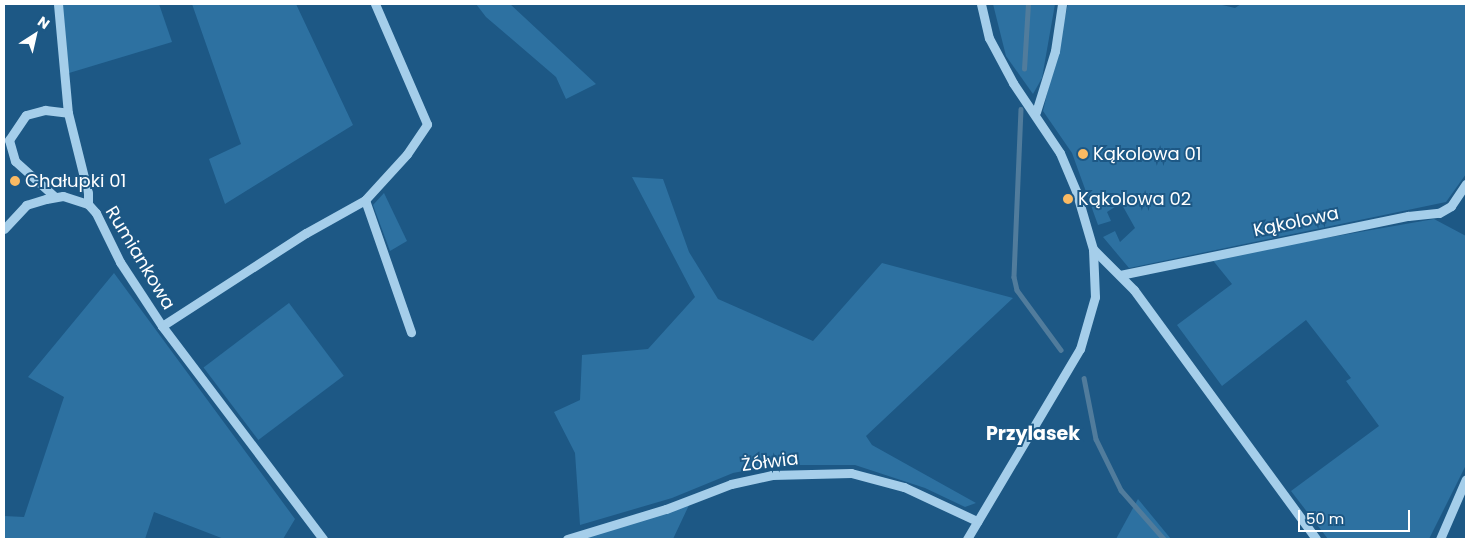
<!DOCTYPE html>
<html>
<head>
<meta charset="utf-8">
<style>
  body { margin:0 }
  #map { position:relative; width:1470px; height:543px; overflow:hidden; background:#1d5885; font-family:Poppins,sans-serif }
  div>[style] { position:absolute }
  .green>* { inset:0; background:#2d71a1; transform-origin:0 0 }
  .stream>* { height:4.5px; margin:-2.25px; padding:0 2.25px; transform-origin:2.25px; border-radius:2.25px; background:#517c9c }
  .minor>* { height:9px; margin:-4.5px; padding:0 4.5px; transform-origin:4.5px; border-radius:4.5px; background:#a5ceea }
  .dots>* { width:14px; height:14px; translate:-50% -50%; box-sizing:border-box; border:2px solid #1d5885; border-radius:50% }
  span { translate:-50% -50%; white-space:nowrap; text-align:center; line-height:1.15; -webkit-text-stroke:4px #1d5885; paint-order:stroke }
  .poi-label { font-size:18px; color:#fff }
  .left { translate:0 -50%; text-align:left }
  .street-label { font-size:18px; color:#fff }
  .neighbourhood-label { font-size:19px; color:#fff; font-weight:700 }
  .frame { position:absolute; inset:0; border:5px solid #fff; pointer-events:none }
  .north { position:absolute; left:10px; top:10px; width:50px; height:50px; -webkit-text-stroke:4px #1d5885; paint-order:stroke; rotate:35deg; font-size:14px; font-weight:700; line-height:20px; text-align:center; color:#fff }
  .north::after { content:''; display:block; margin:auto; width:18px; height:22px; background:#fff; clip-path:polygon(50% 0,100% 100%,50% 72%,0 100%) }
  .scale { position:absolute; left:1298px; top:510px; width:112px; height:22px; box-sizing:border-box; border:2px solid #fff; border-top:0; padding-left:6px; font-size:15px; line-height:18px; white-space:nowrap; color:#fff; -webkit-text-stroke:4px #1d5885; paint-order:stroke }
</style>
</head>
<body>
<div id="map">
  <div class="green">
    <i style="clip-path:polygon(62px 4px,159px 4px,172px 42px,69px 73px)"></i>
    <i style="clip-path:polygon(192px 4px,296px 4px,353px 125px,225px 204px,209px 159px,241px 144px)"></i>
    <i style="clip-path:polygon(476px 4px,510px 4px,596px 84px,566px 99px,556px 77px,486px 17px)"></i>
    <i style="clip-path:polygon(993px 4px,1055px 4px,1042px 78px,1033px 94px,1006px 56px)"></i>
    <i style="clip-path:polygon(1068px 4px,1218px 4px,1235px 8px,1241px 4px,1466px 4px,1466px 174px,1446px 202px,1129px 268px,1103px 237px,1115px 231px,1120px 242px,1135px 228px,1121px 203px,1107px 212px,1111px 221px,1098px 225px,1072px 153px,1043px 111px)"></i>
    <i style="clip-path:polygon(632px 177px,663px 179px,689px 252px,718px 299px,813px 341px,882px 263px,1013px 298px,866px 436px,872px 445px,976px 503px,965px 507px,925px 488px,855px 465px,775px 465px,733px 473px,672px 498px,580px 525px,575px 453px,554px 412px,580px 400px,582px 355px,648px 349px,695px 297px)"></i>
    <i style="clip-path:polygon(384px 193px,407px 241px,390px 251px,373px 205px)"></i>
    <i style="clip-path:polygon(1434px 219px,1466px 236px,1466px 465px,1429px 539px,1328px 539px,1291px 491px,1379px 426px,1346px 381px,1351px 378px,1306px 320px,1222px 386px,1177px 325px,1232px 284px,1211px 258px)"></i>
    <i style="clip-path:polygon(114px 273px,295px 519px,283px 539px,224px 539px,154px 512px,145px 539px,4px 539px,4px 516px,24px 517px,64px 397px,28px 377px)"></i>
    <i style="left:289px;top:303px;width:91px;height:107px;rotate:53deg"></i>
    <i style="clip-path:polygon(1138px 499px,1171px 539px,1116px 539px)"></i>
    <i style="clip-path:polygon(690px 503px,673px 539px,579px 539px,622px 527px)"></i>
  </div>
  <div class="stream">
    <i style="left:1024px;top:69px;width:65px;rotate:-86.5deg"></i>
    <i style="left:1021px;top:109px;width:168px;rotate:92.4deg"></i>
    <i style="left:1014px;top:277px;width:13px;rotate:77deg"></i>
    <i style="left:1017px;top:290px;width:74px;rotate:53.7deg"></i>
    <i style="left:1084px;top:378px;width:62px;rotate:78.9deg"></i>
    <i style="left:1096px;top:439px;width:57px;rotate:63.9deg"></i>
    <i style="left:1121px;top:490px;width:65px;rotate:48.7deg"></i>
  </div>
  <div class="minor">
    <i style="left:58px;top:4px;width:109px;rotate:84.8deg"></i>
    <i style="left:68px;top:113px;width:82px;rotate:76deg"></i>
    <i style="left:88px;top:193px;width:11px;rotate:90deg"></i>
    <i style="left:981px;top:4px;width:35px;rotate:77deg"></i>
    <i style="left:989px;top:38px;width:51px;rotate:61.9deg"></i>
    <i style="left:1013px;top:83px;width:84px;rotate:56.1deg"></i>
    <i style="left:1060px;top:153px;width:41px;rotate:67.2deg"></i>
    <i style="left:1076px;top:191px;width:60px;rotate:73.7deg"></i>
    <i style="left:1093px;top:249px;width:58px;rotate:45deg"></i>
    <i style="left:1134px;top:290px;width:308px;rotate:53.8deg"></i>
    <i style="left:1036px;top:112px;width:64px;rotate:-72.7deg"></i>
    <i style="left:1055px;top:51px;width:48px;rotate:-81.5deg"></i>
    <i style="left:54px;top:196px;width:52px;rotate:-138.1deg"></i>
    <i style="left:15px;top:161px;width:22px;rotate:-106deg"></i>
    <i style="left:9px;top:140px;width:30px;rotate:-56deg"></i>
    <i style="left:26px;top:115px;width:20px;rotate:-15deg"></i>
    <i style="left:45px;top:110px;width:23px;rotate:7deg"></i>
    <i style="left:365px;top:200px;width:62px;rotate:-47.6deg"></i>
    <i style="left:407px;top:154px;width:36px;rotate:-56deg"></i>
    <i style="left:427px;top:124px;width:131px;rotate:-113.4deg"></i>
    <i style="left:4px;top:229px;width:33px;rotate:-47deg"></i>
    <i style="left:26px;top:205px;width:21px;rotate:-17deg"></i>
    <i style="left:46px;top:199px;width:17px;rotate:-10deg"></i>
    <i style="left:63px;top:196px;width:26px;rotate:18deg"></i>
    <i style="left:88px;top:204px;width:12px;rotate:48deg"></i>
    <i style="left:96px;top:213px;width:55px;rotate:63.9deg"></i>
    <i style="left:120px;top:262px;width:77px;rotate:56.7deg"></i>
    <i style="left:162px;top:326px;width:267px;rotate:52.9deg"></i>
    <i style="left:1120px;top:275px;width:294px;rotate:-11.6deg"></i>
    <i style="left:1408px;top:216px;width:31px;rotate:-6deg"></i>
    <i style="left:1439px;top:213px;width:14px;rotate:-30deg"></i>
    <i style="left:1451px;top:206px;width:27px;rotate:-56deg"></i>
    <i style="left:162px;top:326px;width:171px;rotate:-32.9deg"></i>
    <i style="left:306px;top:233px;width:68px;rotate:-29.2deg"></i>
    <i style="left:365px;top:200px;width:140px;rotate:70.8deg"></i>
    <i style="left:567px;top:539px;width:103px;rotate:-16.9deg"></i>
    <i style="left:666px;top:509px;width:70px;rotate:-21deg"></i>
    <i style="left:731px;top:484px;width:42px;rotate:-12.4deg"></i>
    <i style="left:772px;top:475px;width:79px;rotate:-1.5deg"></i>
    <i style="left:851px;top:473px;width:55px;rotate:14.8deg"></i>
    <i style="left:904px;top:487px;width:81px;rotate:25deg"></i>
    <i style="left:967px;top:539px;width:221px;rotate:-59.3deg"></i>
    <i style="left:1080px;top:349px;width:54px;rotate:-73.9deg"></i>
    <i style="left:1095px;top:297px;width:48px;rotate:-92.4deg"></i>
    <i style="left:1440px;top:539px;width:65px;rotate:-66.6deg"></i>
  </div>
  <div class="dots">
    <i style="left:1083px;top:154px;background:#faba63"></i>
    <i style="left:15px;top:181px;background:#faba63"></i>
    <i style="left:1068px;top:199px;background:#faba63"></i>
  </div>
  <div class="poi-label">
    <span class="left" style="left:1093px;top:154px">Kąkolowa 01</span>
    <span class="left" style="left:25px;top:181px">Chałupki 01</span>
    <span class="left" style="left:1078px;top:199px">Kąkolowa 02</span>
  </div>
  <div class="street-label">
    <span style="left:1296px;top:222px;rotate:-12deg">Kąkolowa</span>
    <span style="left:140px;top:258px;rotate:59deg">Rumiankowa</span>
    <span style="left:770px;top:462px;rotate:-7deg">Żółwia</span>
  </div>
  <div class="neighbourhood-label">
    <span style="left:1033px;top:434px">Przylasek</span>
  </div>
  <div class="frame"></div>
  <div class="north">N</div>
  <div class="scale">50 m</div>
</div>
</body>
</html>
